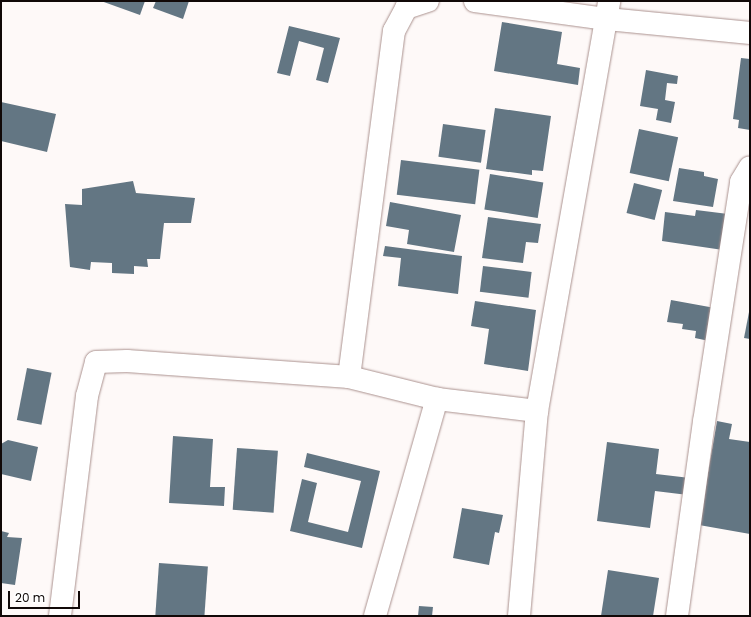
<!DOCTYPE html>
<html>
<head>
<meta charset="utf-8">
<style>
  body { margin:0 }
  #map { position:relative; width:751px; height:617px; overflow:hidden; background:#fef9f8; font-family:Poppins,sans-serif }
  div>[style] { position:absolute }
  .building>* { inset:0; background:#637683; transform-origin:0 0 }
  .roads { filter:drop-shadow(0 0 1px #ab928f) drop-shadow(0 0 1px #ab928f) }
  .minor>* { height:22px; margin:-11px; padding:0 11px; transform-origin:11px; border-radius:11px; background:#fff }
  span { translate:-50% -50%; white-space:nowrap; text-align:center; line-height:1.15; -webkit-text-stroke:4px #fff; paint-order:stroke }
  .frame { position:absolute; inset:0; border:2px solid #110908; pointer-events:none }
  .scale { position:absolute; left:8px; top:591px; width:72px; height:18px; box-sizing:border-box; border:2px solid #110908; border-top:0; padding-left:5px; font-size:12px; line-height:14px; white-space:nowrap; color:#110908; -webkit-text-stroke:3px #fff; paint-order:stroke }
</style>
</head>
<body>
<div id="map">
  <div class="building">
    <i style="clip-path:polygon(101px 1px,145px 1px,140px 15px)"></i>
    <i style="clip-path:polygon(156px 1px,189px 1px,183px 19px,153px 8px)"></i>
    <i style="clip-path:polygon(502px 22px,562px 32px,557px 64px,580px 68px,578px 85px,494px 71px)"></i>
    <i style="clip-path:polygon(289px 26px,340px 38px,328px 83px,316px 80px,324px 48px,299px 41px,290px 76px,277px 73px)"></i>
    <i style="clip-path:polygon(741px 58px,750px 59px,750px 130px,738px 128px,739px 120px,733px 119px)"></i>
    <i style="clip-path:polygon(646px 70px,678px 76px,677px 84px,667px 83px,665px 100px,675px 102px,671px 123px,656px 120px,658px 109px,640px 106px)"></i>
    <i style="clip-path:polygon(1px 102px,56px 114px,47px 152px,1px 141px)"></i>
    <i style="clip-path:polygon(495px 108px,551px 116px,543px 171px,532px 170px,532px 175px,486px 169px)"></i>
    <i style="left:443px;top:124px;width:43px;height:33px;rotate:8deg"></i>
    <i style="left:639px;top:129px;width:40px;height:45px;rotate:12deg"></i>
    <i style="left:401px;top:160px;width:79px;height:35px;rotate:7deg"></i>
    <i style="clip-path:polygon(679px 168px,704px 172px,704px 176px,718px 179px,713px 207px,673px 201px)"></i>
    <i style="left:490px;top:174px;width:54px;height:36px;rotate:9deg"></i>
    <i style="clip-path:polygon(133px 181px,136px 193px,195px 198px,191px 223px,164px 223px,160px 259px,147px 259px,148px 267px,134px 266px,134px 274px,112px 273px,112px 263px,91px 262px,90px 270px,70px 267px,65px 204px,82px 205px,82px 189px)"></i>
    <i style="left:634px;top:183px;width:29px;height:31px;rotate:14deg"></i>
    <i style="clip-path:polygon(390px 202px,461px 215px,454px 252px,407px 244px,409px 230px,386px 226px)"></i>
    <i style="clip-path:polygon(696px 210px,728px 214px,723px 250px,662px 241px,665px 212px,695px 216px)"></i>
    <i style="clip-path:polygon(488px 217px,541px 224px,538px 243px,526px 242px,523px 263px,482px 258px)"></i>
    <i style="clip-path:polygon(385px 246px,462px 256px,458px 294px,398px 286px,401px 258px,383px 256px)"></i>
    <i style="left:483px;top:266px;width:49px;height:26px;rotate:7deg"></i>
    <i style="clip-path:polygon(671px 300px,715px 308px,709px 341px,695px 338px,696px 331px,682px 329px,683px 324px,667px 322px)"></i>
    <i style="clip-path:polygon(475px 301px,536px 310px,528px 371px,484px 364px,489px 329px,471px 326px)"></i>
    <i style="clip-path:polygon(750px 307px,750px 339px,744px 338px)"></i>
    <i style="left:27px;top:368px;width:25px;height:53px;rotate:11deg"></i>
    <i style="clip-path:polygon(717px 421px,732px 424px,729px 439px,750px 442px,750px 534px,699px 525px)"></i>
    <i style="clip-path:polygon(173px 436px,213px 439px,210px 487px,225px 487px,224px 506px,169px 503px)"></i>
    <i style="clip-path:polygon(8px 440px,38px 447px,31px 481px,1px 474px,1px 444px)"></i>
    <i style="clip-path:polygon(607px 442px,659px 449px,656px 474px,690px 478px,688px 495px,655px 491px,650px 528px,597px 521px)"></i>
    <i style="left:237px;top:448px;width:41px;height:62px;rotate:4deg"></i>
    <i style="clip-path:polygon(307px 453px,380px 471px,362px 548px,290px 531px,302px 479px,317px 483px,308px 522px,348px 532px,361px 481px,304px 467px)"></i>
    <i style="clip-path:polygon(462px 508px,503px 515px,499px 533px,495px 532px,489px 565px,453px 558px)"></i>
    <i style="clip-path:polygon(1px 531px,9px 533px,7px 537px,22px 538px,15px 585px,1px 583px)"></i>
    <i style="left:159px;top:563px;width:49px;height:53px;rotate:4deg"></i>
    <i style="clip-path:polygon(608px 570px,659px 578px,653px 616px,601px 616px)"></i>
    <i style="clip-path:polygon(419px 606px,433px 607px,432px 616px,418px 616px)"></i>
  </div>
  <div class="roads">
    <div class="minor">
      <i style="left:475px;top:1px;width:133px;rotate:7.8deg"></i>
      <i style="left:607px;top:19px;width:144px;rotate:5.6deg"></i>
      <i style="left:349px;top:377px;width:349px;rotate:-82.6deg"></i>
      <i style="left:394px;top:31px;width:26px;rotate:-62deg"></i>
      <i style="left:406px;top:8px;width:23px;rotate:-18deg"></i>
      <i style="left:60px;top:616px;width:222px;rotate:-83deg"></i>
      <i style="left:87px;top:396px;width:35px;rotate:-75deg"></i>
      <i style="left:96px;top:362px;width:31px;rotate:-2deg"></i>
      <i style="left:127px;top:361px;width:223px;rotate:4.1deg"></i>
      <i style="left:349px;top:377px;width:91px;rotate:14deg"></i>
      <i style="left:437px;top:399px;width:101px;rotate:6.8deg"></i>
      <i style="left:375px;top:616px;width:226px;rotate:-74.1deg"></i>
      <i style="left:519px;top:616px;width:206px;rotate:-85deg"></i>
      <i style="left:537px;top:411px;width:416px;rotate:-80deg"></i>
      <i style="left:677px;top:616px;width:196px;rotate:-82.1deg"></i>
      <i style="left:704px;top:422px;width:243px;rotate:-81.2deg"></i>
      <i style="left:741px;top:182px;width:17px;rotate:-59deg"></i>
    </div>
  </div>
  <div class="frame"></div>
  <div class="scale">20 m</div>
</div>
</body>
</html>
